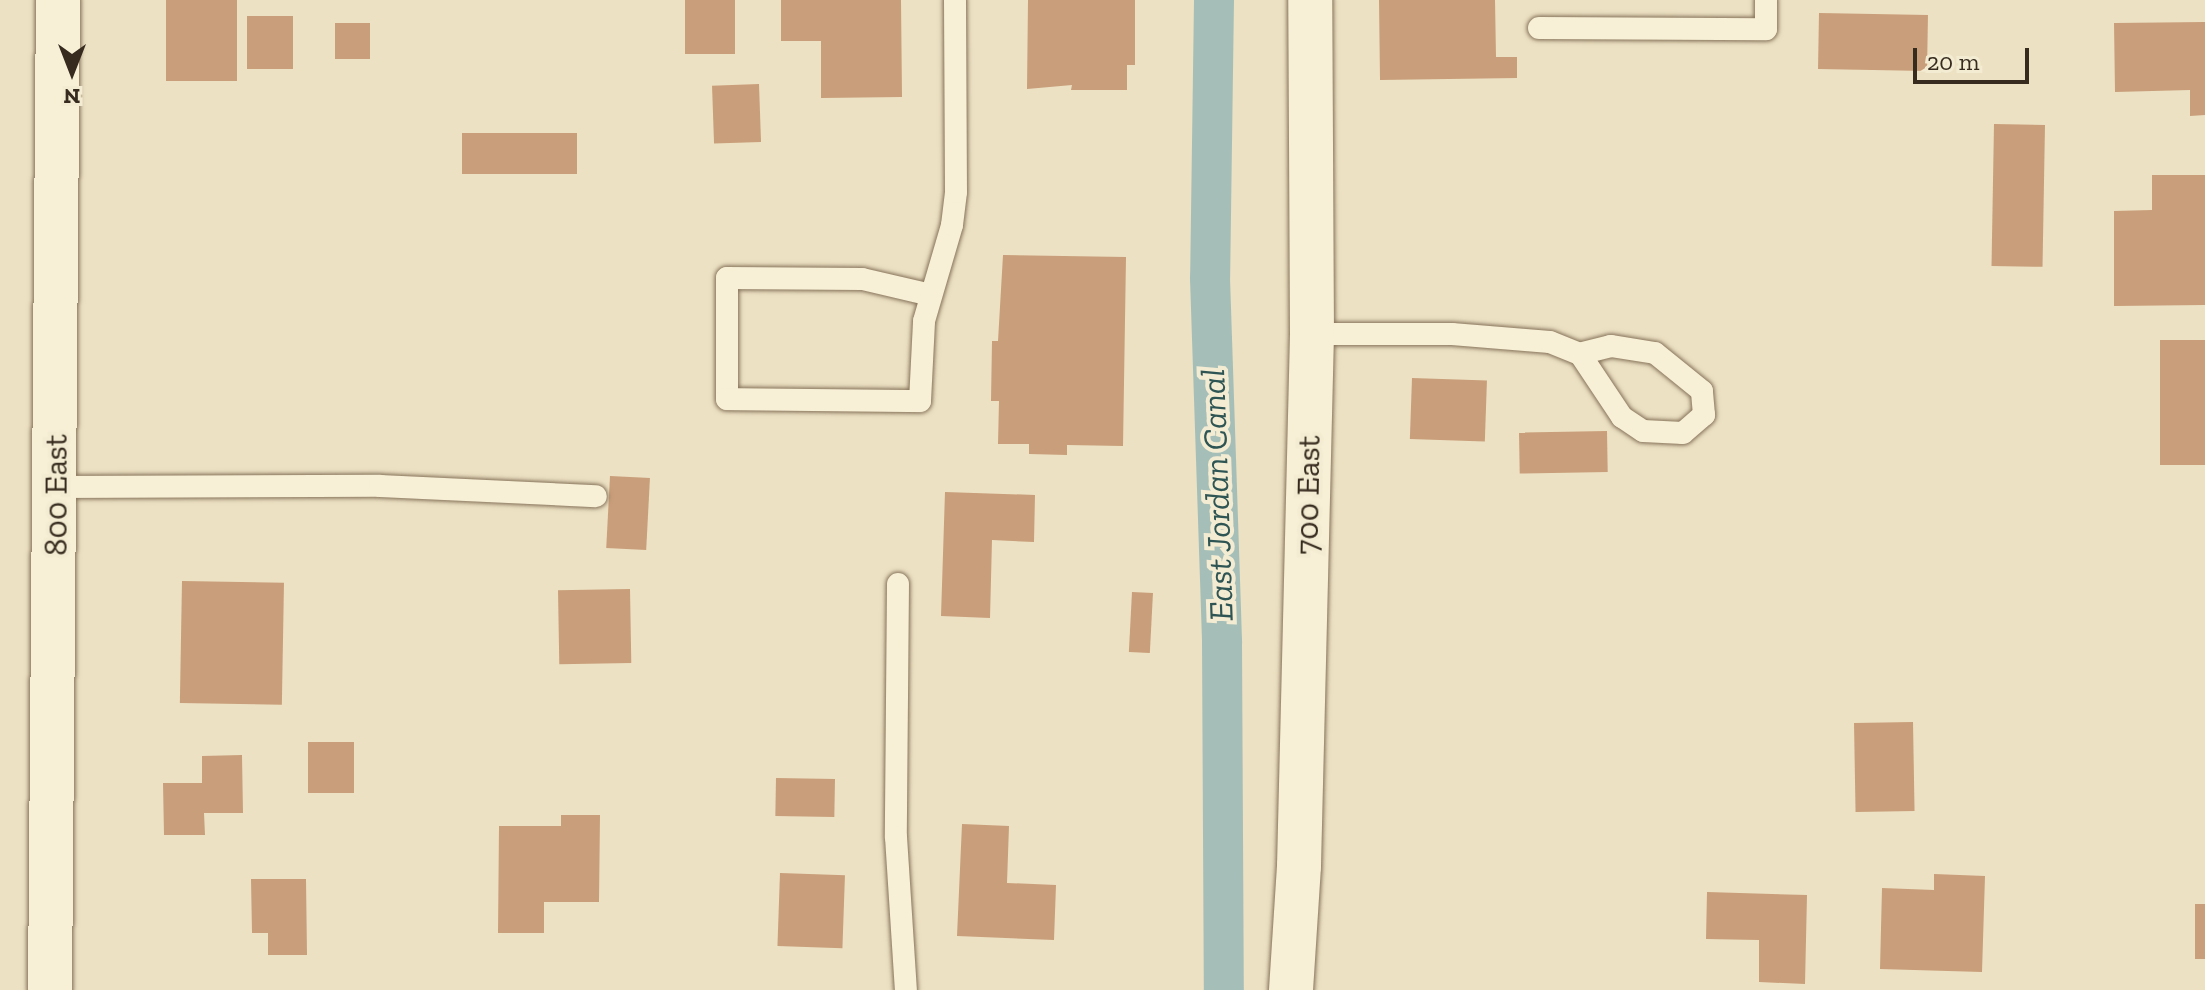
<!DOCTYPE html>
<html>
<head>
<meta charset="utf-8">
<style>
  body { margin:0 }
  #map { position:relative; width:2205px; height:990px; overflow:hidden; background:#ece1c3; font-family:"Zilla Slab",serif }
  div>[style] { position:absolute }
  .canal>* { height:40px; margin:-20px; padding:0 20px; transform-origin:20px; border-radius:20px; background:#a5bfb8 }
  .building>* { inset:0; background:#c99e7a; transform-origin:0 0 }
  .roads { filter:drop-shadow(0 0 2px #86735a) drop-shadow(0 0 2px #86735a) }
  .service>* { height:22px; margin:-11px; padding:0 11px; transform-origin:11px; border-radius:11px; background:#f7efd6 }
  .minor>* { height:44px; margin:-22px; padding:0 22px; transform-origin:22px; border-radius:22px; background:#f7efd6 }
  .secondary>* { height:44px; margin:-22px; padding:0 22px; transform-origin:22px; border-radius:22px; background:#f7efd6 }
  span { translate:-50% -50%; white-space:nowrap; text-align:center; line-height:1.15; -webkit-text-stroke:8px #f4ecd2; paint-order:stroke }
  .street-label { font-size:32px; color:#362b1e }
  .water-label { font-size:34px; color:#2e5554; font-style:italic }
  .north { position:absolute; left:32px; top:32px; width:80px; height:80px; -webkit-text-stroke:6px #f4ecd2; paint-order:stroke; rotate:180deg; font-size:22px; font-weight:700; line-height:32px; text-align:center; color:#362b1e }
  .north::after { content:''; display:block; margin:auto; width:28px; height:36px; background:#362b1e; clip-path:polygon(50% 0,100% 100%,50% 72%,0 100%) }
  .scale { position:absolute; left:1913px; top:48px; width:116px; height:36px; box-sizing:border-box; border:4px solid #362b1e; border-top:0; padding-left:10px; font-size:24px; line-height:28px; white-space:nowrap; color:#362b1e; -webkit-text-stroke:6px #f4ecd2; paint-order:stroke }
</style>
</head>
<body>
<div id="map">
  <div class="canal">
    <i style="left:1214px;top:0;width:278px;rotate:90.8deg"></i>
    <i style="left:1210px;top:278px;width:365px;rotate:88.1deg"></i>
    <i style="left:1222px;top:643px;width:347px;rotate:89.7deg"></i>
  </div>
  <div class="building">
    <i style="left:166px;top:0;width:71px;height:81px"></i>
    <i style="left:685px;top:0;width:50px;height:54px"></i>
    <i style="clip-path:polygon(781px 0,901px 0,902px 97px,821px 98px,821px 41px,781px 41px)"></i>
    <i style="clip-path:polygon(1028px 0,1135px 0,1135px 65px,1127px 65px,1127px 90px,1071px 90px,1072px 85px,1027px 89px)"></i>
    <i style="clip-path:polygon(1379px 0,1495px 0,1496px 57px,1517px 57px,1517px 78px,1380px 80px)"></i>
    <i style="left:1819px;top:13px;width:109px;height:56px;rotate:1deg"></i>
    <i style="left:247px;top:16px;width:46px;height:53px"></i>
    <i style="clip-path:polygon(2205px 22px,2205px 115px,2190px 116px,2190px 90px,2115px 92px,2114px 23px)"></i>
    <i style="left:335px;top:23px;width:35px;height:36px"></i>
    <i style="left:759px;top:84px;width:58px;height:47px;rotate:88deg"></i>
    <i style="left:1994px;top:124px;width:51px;height:142px;rotate:1deg"></i>
    <i style="left:462px;top:133px;width:115px;height:41px"></i>
    <i style="clip-path:polygon(2152px 175px,2205px 175px,2205px 305px,2114px 306px,2114px 211px,2152px 210px)"></i>
    <i style="clip-path:polygon(1003px 255px,1126px 257px,1123px 446px,1067px 445px,1067px 455px,1029px 454px,1029px 444px,998px 444px,999px 401px,991px 401px,992px 341px,998px 341px)"></i>
    <i style="left:2205px;top:340px;width:125px;height:45px;rotate:90deg"></i>
    <i style="left:1412px;top:378px;width:75px;height:61px;rotate:2deg"></i>
    <i style="left:1607px;top:431px;width:41px;height:88px;rotate:89deg"></i>
    <i style="left:610px;top:476px;width:40px;height:72px;rotate:3deg"></i>
    <i style="clip-path:polygon(945px 492px,1035px 495px,1034px 542px,992px 540px,990px 618px,941px 616px)"></i>
    <i style="left:182px;top:581px;width:102px;height:122px;rotate:1deg"></i>
    <i style="left:630px;top:589px;width:74px;height:72px;rotate:89deg"></i>
    <i style="left:1132px;top:592px;width:21px;height:60px;rotate:3deg"></i>
    <i style="left:1913px;top:722px;width:89px;height:59px;rotate:89deg"></i>
    <i style="left:308px;top:742px;width:46px;height:51px"></i>
    <i style="clip-path:polygon(242px 755px,243px 813px,204px 813px,205px 835px,164px 835px,163px 783px,202px 783px,202px 756px)"></i>
    <i style="left:776px;top:778px;width:59px;height:38px;rotate:1deg"></i>
    <i style="clip-path:polygon(561px 815px,600px 815px,599px 902px,544px 902px,544px 933px,498px 933px,499px 826px,561px 826px)"></i>
    <i style="clip-path:polygon(962px 824px,1009px 826px,1007px 883px,1056px 885px,1054px 940px,957px 936px)"></i>
    <i style="left:780px;top:873px;width:65px;height:73px;rotate:2deg"></i>
    <i style="clip-path:polygon(1934px 874px,1985px 876px,1982px 972px,1880px 969px,1882px 888px,1934px 890px)"></i>
    <i style="clip-path:polygon(251px 879px,306px 879px,307px 955px,268px 955px,268px 933px,252px 933px)"></i>
    <i style="clip-path:polygon(1707px 892px,1807px 895px,1805px 984px,1759px 982px,1759px 940px,1706px 939px)"></i>
    <i style="left:2195px;top:904px;width:10px;height:55px"></i>
  </div>
  <div class="roads">
    <div class="service">
      <i style="left:1539px;top:28px;width:227px;rotate:0.3deg"></i>
      <i style="left:1766px;top:29px;width:29px;rotate:-90deg"></i>
      <i style="left:931px;top:295px;width:71px;rotate:-166.9deg"></i>
      <i style="left:862px;top:279px;width:135px;rotate:-179.6deg"></i>
      <i style="left:727px;top:278px;width:121px;rotate:90deg"></i>
      <i style="left:727px;top:399px;width:193px;rotate:0.6deg"></i>
      <i style="left:920px;top:401px;width:80px;rotate:-87.1deg"></i>
      <i style="left:924px;top:321px;width:100px;rotate:-73.7deg"></i>
      <i style="left:952px;top:225px;width:33px;rotate:-83deg"></i>
      <i style="left:956px;top:192px;width:192px;rotate:-90.3deg"></i>
      <i style="left:1312px;top:334px;width:140px"></i>
      <i style="left:1452px;top:334px;width:98px;rotate:4.7deg"></i>
      <i style="left:1550px;top:342px;width:32px;rotate:22deg"></i>
      <i style="left:1580px;top:354px;width:76px;rotate:56.3deg"></i>
      <i style="left:1622px;top:417px;width:25px;rotate:34deg"></i>
      <i style="left:1643px;top:431px;width:40px;rotate:2.9deg"></i>
      <i style="left:1683px;top:433px;width:28px;rotate:-41deg"></i>
      <i style="left:1704px;top:415px;width:24px;rotate:-95deg"></i>
      <i style="left:1702px;top:391px;width:60px;rotate:-141deg"></i>
      <i style="left:1655px;top:353px;width:45px;rotate:-171deg"></i>
      <i style="left:1611px;top:346px;width:32px;rotate:166deg"></i>
      <i style="left:56px;top:487px;width:324px;rotate:-0.2deg"></i>
      <i style="left:380px;top:486px;width:216px;rotate:2.7deg"></i>
      <i style="left:898px;top:584px;width:253px;rotate:90.5deg"></i>
      <i style="left:896px;top:837px;width:153px;rotate:86.3deg"></i>
    </div>
    <div class="minor">
      <i style="left:50px;top:990px;width:990px;rotate:-89.54deg"></i>
    </div>
    <div class="secondary">
      <i style="left:1291px;top:990px;width:124px;rotate:-86.3deg"></i>
      <i style="left:1299px;top:866px;width:532px;rotate:-88.6deg"></i>
      <i style="left:1312px;top:334px;width:334px;rotate:-90.3deg"></i>
    </div>
  </div>
  <div class="street-label">
    <span style="left:56px;top:495px;rotate:-90deg">800 East</span>
    <span style="left:1308px;top:495px;rotate:-89deg">700 East</span>
  </div>
  <div class="water-label">
    <span style="left:1217px;top:495px;rotate:-92deg">East Jordan Canal</span>
  </div>
  <div class="north">N</div>
  <div class="scale">20 m</div>
</div>
</body>
</html>
